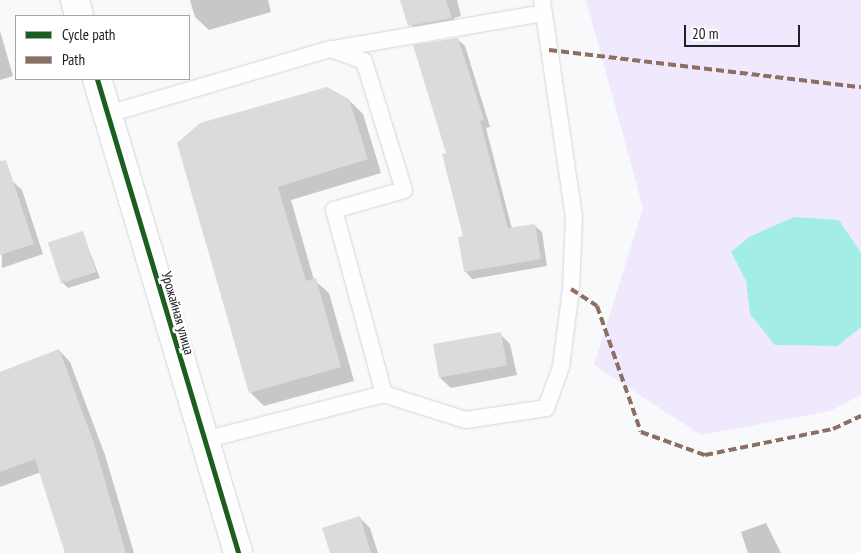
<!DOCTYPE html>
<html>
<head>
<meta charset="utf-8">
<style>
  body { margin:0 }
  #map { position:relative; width:861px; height:553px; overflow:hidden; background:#f7f9fa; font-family:"PT Sans Narrow",sans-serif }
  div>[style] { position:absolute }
  .green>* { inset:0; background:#f0e9fd }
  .water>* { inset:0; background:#a2eee4 }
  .shadow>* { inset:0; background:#0003 }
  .building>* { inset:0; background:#d9dbdc; transform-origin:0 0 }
  .roads { filter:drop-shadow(0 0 1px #d5d6d6) drop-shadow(0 0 1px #d5d6d6) }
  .lane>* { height:16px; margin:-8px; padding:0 8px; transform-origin:8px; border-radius:8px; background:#fefefe }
  .street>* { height:28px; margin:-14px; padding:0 14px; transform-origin:14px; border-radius:14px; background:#fefefe }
  .quiet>* { height:4px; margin-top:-2px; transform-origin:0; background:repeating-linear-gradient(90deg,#8d6e63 0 8px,transparent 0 12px) }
  .cycleway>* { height:5px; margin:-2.5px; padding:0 2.5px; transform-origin:2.5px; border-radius:2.5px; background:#1b5e20 }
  span { translate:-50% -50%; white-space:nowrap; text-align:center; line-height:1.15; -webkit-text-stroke:5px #fff; paint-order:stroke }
  .street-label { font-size:14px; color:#202122 }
  .legend { position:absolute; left:15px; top:15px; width:175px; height:65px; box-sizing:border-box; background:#fff; border:1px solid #a6a6a7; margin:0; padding:6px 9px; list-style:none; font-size:15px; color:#202122 }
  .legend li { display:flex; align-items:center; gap:10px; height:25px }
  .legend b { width:25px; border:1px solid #a6a6a7 }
  .scale { position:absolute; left:684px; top:25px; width:116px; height:22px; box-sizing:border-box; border:2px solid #202122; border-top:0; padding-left:6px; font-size:15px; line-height:18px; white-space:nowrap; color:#202122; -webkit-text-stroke:4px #fff; paint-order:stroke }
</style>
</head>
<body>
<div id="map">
  <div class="green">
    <i style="clip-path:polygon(586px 0,861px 0,861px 253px,839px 220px,731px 253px,746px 281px,750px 314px,838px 346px,861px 327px,861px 395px,830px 411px,701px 435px,594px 365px,643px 208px)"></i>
  </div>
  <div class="water">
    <i style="clip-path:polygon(794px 217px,839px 220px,861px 253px,861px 327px,838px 346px,775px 345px,750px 314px,746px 281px,731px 252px,749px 237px)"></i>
  </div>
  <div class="shadow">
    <i style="clip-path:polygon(190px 0,268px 0,271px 12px,209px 30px,195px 17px)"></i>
    <i style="clip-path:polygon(401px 0,457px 0,461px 16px,454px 18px,456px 24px,414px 31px)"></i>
    <i style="clip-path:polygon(0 31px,13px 76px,0 80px)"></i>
    <i style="clip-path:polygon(457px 39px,465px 46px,490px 127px,486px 128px,512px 229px,534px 225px,542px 232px,547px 266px,472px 279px,465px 271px,465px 237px,448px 154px)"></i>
    <i style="clip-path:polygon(349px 100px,363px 114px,381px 173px,291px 200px,314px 280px,329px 293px,354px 381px,264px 406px,251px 393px,179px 144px)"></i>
    <i style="clip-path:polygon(11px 180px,22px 190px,43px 254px,2px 268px,0 184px)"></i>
    <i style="clip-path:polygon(82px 232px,100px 278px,68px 288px,62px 282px)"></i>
    <i style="clip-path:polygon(500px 334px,510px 344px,517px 375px,451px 388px,440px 378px)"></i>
    <i style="clip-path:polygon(59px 350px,70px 362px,105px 455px,134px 553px,66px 553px,41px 472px,0 487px,0 440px)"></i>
    <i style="clip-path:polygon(360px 518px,370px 528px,378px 553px,331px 553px)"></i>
    <i style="clip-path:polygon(766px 523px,781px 553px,748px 553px,741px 532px)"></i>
  </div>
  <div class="building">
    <i style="clip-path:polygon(400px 0,446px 0,452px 18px,408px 26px)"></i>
    <i style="clip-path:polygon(458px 38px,484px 120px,480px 121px,508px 228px,535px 224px,541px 259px,464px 272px,458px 237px,463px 236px,442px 154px,446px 153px,413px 45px)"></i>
    <i style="clip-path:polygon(327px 87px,349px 99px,368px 159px,278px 187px,306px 281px,316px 278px,341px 367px,249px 393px,177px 143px,200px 123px)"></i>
    <i style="clip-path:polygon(6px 160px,34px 244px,0 255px,0 161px)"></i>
    <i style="left:83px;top:231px;width:43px;height:37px;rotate:72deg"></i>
    <i style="left:501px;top:332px;width:34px;height:69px;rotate:80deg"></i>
    <i style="clip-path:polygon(59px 349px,94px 443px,126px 553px,65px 553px,35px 459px,0 472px,0 372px)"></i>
    <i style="clip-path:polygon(360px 516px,371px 553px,330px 553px,322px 528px)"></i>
  </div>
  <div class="roads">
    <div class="lane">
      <i style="left:333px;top:49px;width:213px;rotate:-9.7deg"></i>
      <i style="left:108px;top:114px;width:232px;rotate:-16.3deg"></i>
      <i style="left:331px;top:49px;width:35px;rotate:20deg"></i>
      <i style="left:364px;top:61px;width:135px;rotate:72.8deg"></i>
      <i style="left:404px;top:190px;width:73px;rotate:164.1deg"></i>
      <i style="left:334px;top:210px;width:191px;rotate:74.8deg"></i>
      <i style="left:204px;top:440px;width:186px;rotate:-14.3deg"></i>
      <i style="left:384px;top:394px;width:86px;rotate:17.6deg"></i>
      <i style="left:466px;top:420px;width:81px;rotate:-8.5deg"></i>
      <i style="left:546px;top:408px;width:44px;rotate:-69.9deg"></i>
      <i style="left:561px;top:367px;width:79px;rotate:-82.7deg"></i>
      <i style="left:571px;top:289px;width:72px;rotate:-87.6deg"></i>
      <i style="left:574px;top:217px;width:219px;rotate:-98.4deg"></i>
    </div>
    <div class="street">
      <i style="left:75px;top:0;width:16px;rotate:76deg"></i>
      <i style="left:97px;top:79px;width:495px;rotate:73.4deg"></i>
    </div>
  </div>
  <div class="quiet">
    <i style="left:549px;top:50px;width:314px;rotate:6.8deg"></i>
    <i style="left:571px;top:289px;width:31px;rotate:33deg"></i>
    <i style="left:597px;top:306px;width:133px;rotate:70.8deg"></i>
    <i style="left:641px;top:432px;width:68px;rotate:19.8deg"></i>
    <i style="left:705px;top:455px;width:131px;rotate:-11.5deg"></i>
    <i style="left:833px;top:429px;width:31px;rotate:-25deg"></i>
  </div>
  <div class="cycleway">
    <i style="left:97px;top:79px;width:495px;rotate:73.4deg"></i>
  </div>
  <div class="street-label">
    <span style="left:178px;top:313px;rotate:74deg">Урожайная улица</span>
  </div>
  <ul class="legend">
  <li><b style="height:6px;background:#1b5e20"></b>Cycle path</li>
  <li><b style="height:6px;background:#8d6e63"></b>Path</li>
  </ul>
  <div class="scale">20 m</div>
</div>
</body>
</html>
